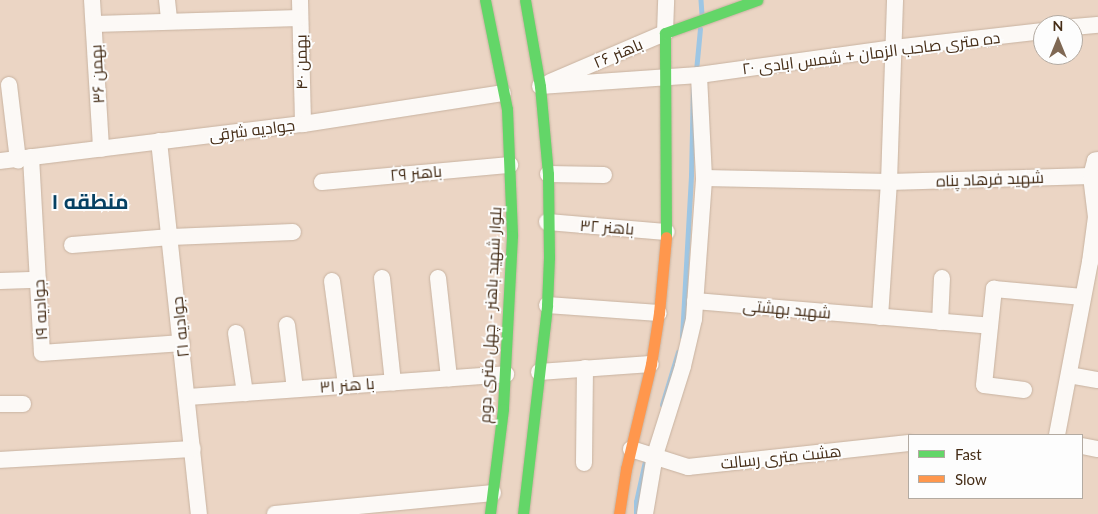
<!DOCTYPE html>
<html>
<head>
<meta charset="utf-8">
<style>
  body { margin:0 }
  #map { position:relative; width:1098px; height:514px; overflow:hidden; background:#ebd5c4; font-family:Lato,Cairo,sans-serif }
  div>[style] { position:absolute }
  .stream>* { height:4.5px; margin:-2.25px; padding:0 2.25px; transform-origin:2.25px; border-radius:2.25px; background:#9dc6e4 }
  .roads { filter:drop-shadow(0 0 1px #c8b3a1) drop-shadow(0 0 1px #c8b3a1) }
  .street>* { height:16px; margin:-8px; padding:0 8px; transform-origin:8px; border-radius:8px; background:#fcf9f6 }
  .fast>* { height:11px; margin:-5.5px; padding:0 5.5px; transform-origin:5.5px; border-radius:5.5px; background:#63d668 }
  .slow>* { height:11px; margin:-5.5px; padding:0 5.5px; transform-origin:5.5px; border-radius:5.5px; background:#ff974d }
  span { translate:-50% -50%; white-space:nowrap; text-align:center; line-height:1.15; -webkit-text-stroke:4px #fdfdfd; paint-order:stroke }
  .street-label { font-size:16px; color:#452d17 }
  .district-label { font-size:21px; color:#064062; font-weight:700 }
  .legend { position:absolute; left:908px; top:434px; width:175px; height:65px; box-sizing:border-box; background:#fdfdfd; border:1px solid #b3aaa1; margin:0; padding:6px 9px; list-style:none; font-size:15px; color:#452d17 }
  .legend li { display:flex; align-items:center; gap:10px; height:25px }
  .legend b { width:25px; border:1px solid #b3aaa1 }
  .north { position:absolute; left:1033px; top:15px; width:50px; height:50px; box-sizing:border-box; background:#fdfdfd; border:1px solid #b3aaa1; border-radius:50%; rotate:0deg; font-size:14px; font-weight:700; line-height:20px; text-align:center; color:#452d17 }
  .north::after { content:''; display:block; margin:auto; width:18px; height:22px; background:#7f6854; clip-path:polygon(50% 0,100% 100%,50% 72%,0 100%) }
</style>
</head>
<body>
<div id="map">
  <div class="stream">
    <i style="left:701px;top:0;width:14px;rotate:86deg"></i>
    <i style="left:696px;top:71px;width:42px;rotate:-84.6deg"></i>
    <i style="left:682px;top:337px;width:162px;rotate:-86.8deg"></i>
    <i style="left:691px;top:175px;width:87px;rotate:-88.7deg"></i>
    <i style="left:662px;top:405px;width:55px;rotate:-73.2deg"></i>
    <i style="left:636px;top:514px;width:12px;rotate:-90deg"></i>
    <i style="left:636px;top:502px;width:46px;rotate:-77.5deg"></i>
  </div>
  <div class="roads">
    <div class="street">
      <i style="left:92px;top:0;width:149px;rotate:86.5deg"></i>
      <i style="left:167px;top:0;width:20px;rotate:84deg"></i>
      <i style="left:300px;top:0;width:124px;rotate:88.6deg"></i>
      <i style="left:94px;top:24px;width:206px;rotate:-1.7deg"></i>
      <i style="left:1073px;top:27px;width:25px;rotate:-5deg"></i>
      <i style="left:550px;top:82px;width:125px;rotate:-23.1deg"></i>
      <i style="left:665px;top:33px;width:33px;rotate:-88deg"></i>
      <i style="left:9px;top:85px;width:76px;rotate:83.2deg"></i>
      <i style="left:540px;top:86px;width:159px;rotate:-4deg"></i>
      <i style="left:699px;top:75px;width:197px;rotate:-7.9deg"></i>
      <i style="left:894px;top:48px;width:150px;rotate:-6.5deg"></i>
      <i style="left:159px;top:141px;width:375px;rotate:83.9deg"></i>
      <i style="left:31px;top:157px;width:196px;rotate:86.8deg"></i>
      <i style="left:42px;top:353px;width:140px;rotate:-4.1deg"></i>
      <i style="left:0;top:161px;width:305px;rotate:-7deg"></i>
      <i style="left:303px;top:124px;width:202px;rotate:-8.8deg"></i>
      <i style="left:548px;top:174px;width:56px;rotate:1deg"></i>
      <i style="left:704px;top:178px;width:185px;rotate:1.2deg"></i>
      <i style="left:889px;top:182px;width:202px;rotate:-1.7deg"></i>
      <i style="left:322px;top:182px;width:189px;rotate:-5.2deg"></i>
      <i style="left:547px;top:222px;width:120px;rotate:4.8deg"></i>
      <i style="left:72px;top:245px;width:99px;rotate:-4.6deg"></i>
      <i style="left:171px;top:237px;width:122px;rotate:-2.3deg"></i>
      <i style="left:382px;top:278px;width:105px;rotate:84deg"></i>
      <i style="left:438px;top:278px;width:101px;rotate:83.7deg"></i>
      <i style="left:0;top:281px;width:38px;rotate:-2deg"></i>
      <i style="left:332px;top:281px;width:105px;rotate:82.3deg"></i>
      <i style="left:695px;top:301px;width:296px;rotate:4.8deg"></i>
      <i style="left:547px;top:305px;width:112px;rotate:4.1deg"></i>
      <i style="left:880px;top:317px;width:135px;rotate:-86.2deg"></i>
      <i style="left:889px;top:182px;width:182px;rotate:-88.1deg"></i>
      <i style="left:940px;top:322px;width:44px;rotate:-87.4deg"></i>
      <i style="left:287px;top:325px;width:64px;rotate:82.9deg"></i>
      <i style="left:236px;top:333px;width:61px;rotate:81.5deg"></i>
      <i style="left:539px;top:372px;width:112px;rotate:-4.1deg"></i>
      <i style="left:1069px;top:375px;width:29px;rotate:10deg"></i>
      <i style="left:1024px;top:390px;width:40px;rotate:-172.9deg"></i>
      <i style="left:984px;top:385px;width:97px;rotate:-84.1deg"></i>
      <i style="left:994px;top:289px;width:89px;rotate:5.1deg"></i>
      <i style="left:188px;top:397px;width:319px;rotate:-4.1deg"></i>
      <i style="left:0;top:404px;width:23px"></i>
      <i style="left:1057px;top:435px;width:176px;rotate:-79.2deg"></i>
      <i style="left:1090px;top:262px;width:45px;rotate:-82.4deg"></i>
      <i style="left:1096px;top:217px;width:41px;rotate:-97deg"></i>
      <i style="left:1091px;top:176px;width:16px;rotate:-75deg"></i>
      <i style="left:1095px;top:161px;width:3px;rotate:-18deg"></i>
      <i style="left:1082px;top:446px;width:16px;rotate:11deg"></i>
      <i style="left:631px;top:449px;width:60px;rotate:17.5deg"></i>
      <i style="left:688px;top:467px;width:222px;rotate:-6.2deg"></i>
      <i style="left:0;top:460px;width:193px;rotate:-3.3deg"></i>
      <i style="left:584px;top:463px;width:95px;rotate:-89.4deg"></i>
      <i style="left:275px;top:514px;width:219px;rotate:-5.5deg"></i>
      <i style="left:645px;top:514px;width:60px;rotate:-80.4deg"></i>
      <i style="left:655px;top:455px;width:93px;rotate:-72.5deg"></i>
      <i style="left:683px;top:366px;width:48px;rotate:-76.8deg"></i>
      <i style="left:694px;top:319px;width:141px;rotate:-85.9deg"></i>
      <i style="left:704px;top:178px;width:103px;rotate:-92.8deg"></i>
    </div>
    <div class="fast">
      <i style="left:485px;top:0;width:111px;rotate:78.6deg"></i>
      <i style="left:507px;top:109px;width:127px;rotate:87.7deg"></i>
      <i style="left:512px;top:236px;width:173px;rotate:93deg"></i>
      <i style="left:503px;top:409px;width:106px;rotate:97.1deg"></i>
      <i style="left:666px;top:237px;width:204px;rotate:-90.3deg"></i>
      <i style="left:665px;top:33px;width:98px;rotate:-19.7deg"></i>
      <i style="left:523px;top:514px;width:210px;rotate:-83.4deg"></i>
      <i style="left:547px;top:305px;width:48px;rotate:-87.6deg"></i>
      <i style="left:549px;top:257px;width:83px;rotate:-90.7deg"></i>
      <i style="left:548px;top:174px;width:88px;rotate:-95.2deg"></i>
      <i style="left:540px;top:86px;width:87px;rotate:-99.9deg"></i>
    </div>
    <div class="slow">
      <i style="left:619px;top:514px;width:46px;rotate:-81.2deg"></i>
      <i style="left:626px;top:469px;width:108px;rotate:-76.6deg"></i>
      <i style="left:651px;top:364px;width:52px;rotate:-81.1deg"></i>
      <i style="left:659px;top:313px;width:76px;rotate:-84.7deg"></i>
    </div>
  </div>
  <div class="street-label">
    <span style="left:618px;top:53px;rotate:-23deg">باهنر ۲۶</span>
    <span style="left:871px;top:53px;rotate:-7deg">ده متری صاحب الزمان + شمس ابادی ۲۰</span>
    <span style="left:301px;top:62px;rotate:-91deg">بهمن ۴۰</span>
    <span style="left:97px;top:74px;rotate:-93deg">بهمن ۳۶</span>
    <span style="left:252px;top:130px;rotate:-7deg">جوادیه شرقی</span>
    <span style="left:416px;top:173px;rotate:-5deg">باهنر ۲۹</span>
    <span style="left:990px;top:179px;rotate:-2deg">شهید فرهاد پناه</span>
    <span style="left:607px;top:227px;rotate:4deg">باهنر ۳۲</span>
    <span style="left:787px;top:309px;rotate:5deg">شهید بهشتی</span>
    <span style="left:40px;top:310px;rotate:-93deg">جوادیه ۱۹</span>
    <span style="left:490px;top:315px;rotate:-87deg">بلوار شهید باهنر - چهل متری دوم</span>
    <span style="left:180px;top:327px;rotate:-96deg">جوادیه ۲۱</span>
    <span style="left:347px;top:385px;rotate:-4deg">با هنر ۳۱</span>
    <span style="left:781px;top:457px;rotate:-6deg">هشت متری رسالت</span>
  </div>
  <div class="district-label">
    <span style="left:90px;top:201px">منطقه ۱</span>
  </div>
  <ul class="legend">
  <li><b style="height:6px;background:#63d668"></b>Fast</li>
  <li><b style="height:6px;background:#ff974d"></b>Slow</li>
  </ul>
  <div class="north">N</div>
</div>
</body>
</html>
